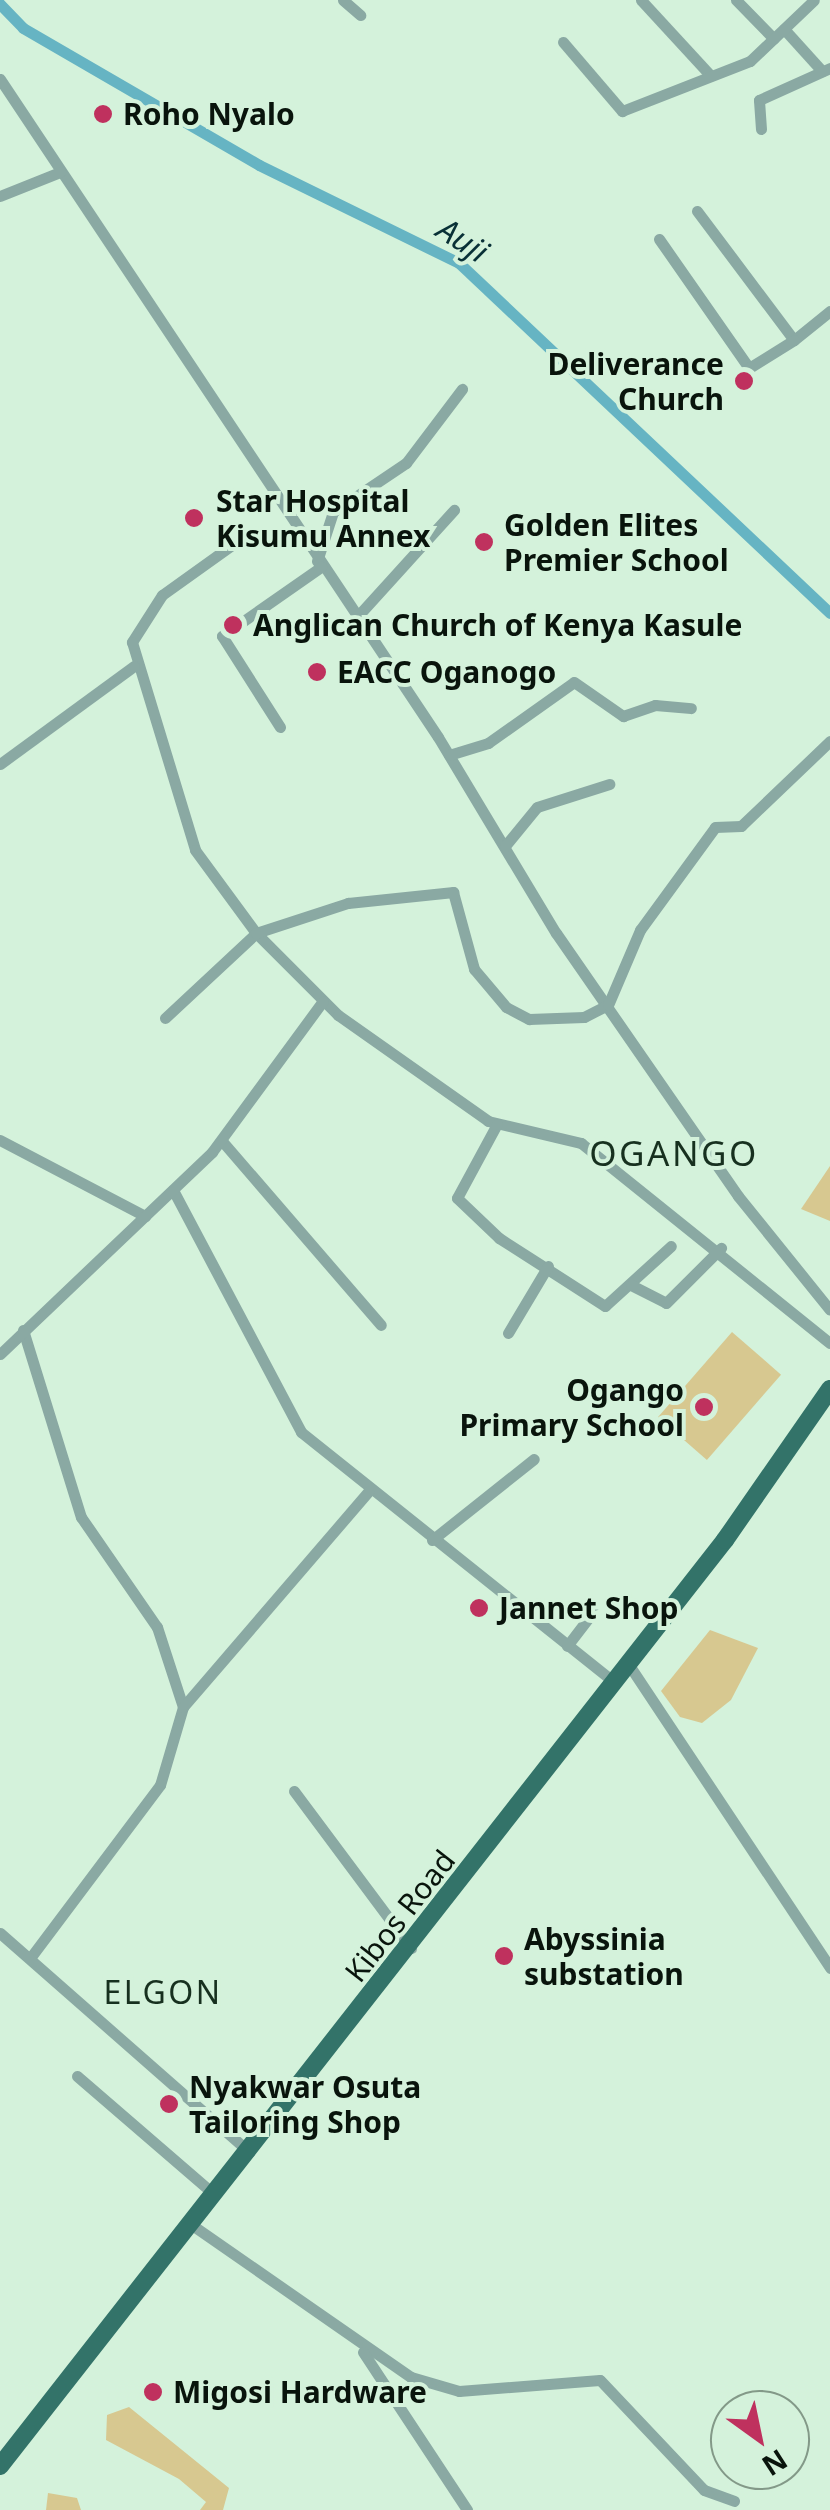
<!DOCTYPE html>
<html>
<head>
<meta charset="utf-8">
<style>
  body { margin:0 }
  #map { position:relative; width:830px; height:2510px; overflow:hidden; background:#d4f2db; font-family:"Noto Sans",sans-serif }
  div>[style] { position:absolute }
  .green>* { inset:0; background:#d7c890; transform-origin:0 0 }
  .canal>* { height:11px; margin:-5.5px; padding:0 5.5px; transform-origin:5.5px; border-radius:5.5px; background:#66b4c3 }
  .minor>* { height:11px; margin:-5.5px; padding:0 5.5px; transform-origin:5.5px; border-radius:5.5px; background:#8aa9a3 }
  .primary>* { height:18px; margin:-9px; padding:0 9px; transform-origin:9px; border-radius:9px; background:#337369 }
  .dots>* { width:28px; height:28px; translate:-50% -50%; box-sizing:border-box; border:5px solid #d4f2db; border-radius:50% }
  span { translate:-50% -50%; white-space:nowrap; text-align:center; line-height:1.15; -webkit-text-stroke:8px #d4f2db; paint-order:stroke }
  .poi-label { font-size:30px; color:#09140c; font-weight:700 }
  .left { translate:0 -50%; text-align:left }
  .right { translate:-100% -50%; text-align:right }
  .street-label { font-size:30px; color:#09140c }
  .water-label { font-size:32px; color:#083036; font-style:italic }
  .neighbourhood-label { font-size:32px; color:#17301f; letter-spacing:2.5px }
  .quarter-label { font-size:35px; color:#17301f; letter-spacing:2.5px }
  .north { position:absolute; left:710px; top:2390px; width:100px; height:100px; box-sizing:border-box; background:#d4f2db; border:2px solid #839988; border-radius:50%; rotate:147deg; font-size:28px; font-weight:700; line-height:40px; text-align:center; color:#09140c }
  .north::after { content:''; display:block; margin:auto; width:35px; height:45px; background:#bf315e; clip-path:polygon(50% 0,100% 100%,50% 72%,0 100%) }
</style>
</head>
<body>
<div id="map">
  <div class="green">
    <i style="clip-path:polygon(830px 1166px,830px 1221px,801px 1209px)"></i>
    <i style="left:732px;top:1332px;width:65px;height:113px;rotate:41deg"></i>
    <i style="clip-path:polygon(710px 1630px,758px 1648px,731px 1700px,702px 1723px,680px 1717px,661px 1691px)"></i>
    <i style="clip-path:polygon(129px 2407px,229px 2488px,223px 2510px,200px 2510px,206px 2502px,179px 2479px,106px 2440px,107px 2415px)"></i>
    <i style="clip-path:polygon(48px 2493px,77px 2498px,81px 2510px,46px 2510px)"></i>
  </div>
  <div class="canal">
    <i style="left:0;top:4px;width:33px;rotate:46deg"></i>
    <i style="left:23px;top:28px;width:273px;rotate:30.1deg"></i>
    <i style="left:259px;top:165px;width:223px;rotate:26.1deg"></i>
    <i style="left:459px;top:263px;width:510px;rotate:43.33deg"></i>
  </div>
  <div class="minor">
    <i style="left:343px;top:0;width:23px;rotate:41deg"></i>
    <i style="left:641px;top:0;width:103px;rotate:47.4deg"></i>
    <i style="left:736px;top:0;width:54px;rotate:45.7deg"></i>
    <i style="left:784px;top:29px;width:57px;rotate:47.9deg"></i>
    <i style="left:563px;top:42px;width:91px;rotate:49.5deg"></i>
    <i style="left:622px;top:111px;width:137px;rotate:-21.3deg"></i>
    <i style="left:750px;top:61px;width:88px;rotate:-43.6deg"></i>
    <i style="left:0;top:79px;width:790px;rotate:56.35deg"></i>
    <i style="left:438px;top:737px;width:229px;rotate:59deg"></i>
    <i style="left:556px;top:933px;width:320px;rotate:55.3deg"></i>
    <i style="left:738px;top:1196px;width:146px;rotate:51.1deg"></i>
    <i style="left:761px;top:129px;width:29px;rotate:-94deg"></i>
    <i style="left:759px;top:100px;width:78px;rotate:-24.3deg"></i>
    <i style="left:0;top:196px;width:65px;rotate:-21.8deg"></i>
    <i style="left:697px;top:211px;width:161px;rotate:53.1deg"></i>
    <i style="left:794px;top:340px;width:46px;rotate:-38.9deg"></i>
    <i style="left:659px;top:239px;width:157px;rotate:55.1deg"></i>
    <i style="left:749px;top:368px;width:53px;rotate:-31.9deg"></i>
    <i style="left:250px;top:532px;width:108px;rotate:144.4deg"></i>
    <i style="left:162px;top:595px;width:56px;rotate:122.6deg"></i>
    <i style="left:132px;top:642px;width:217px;rotate:73.1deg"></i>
    <i style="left:195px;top:850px;width:103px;rotate:53.7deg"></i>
    <i style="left:256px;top:933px;width:116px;rotate:45deg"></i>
    <i style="left:338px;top:1015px;width:184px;rotate:35.2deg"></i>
    <i style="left:488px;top:1121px;width:96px;rotate:13.3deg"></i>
    <i style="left:581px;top:1143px;width:319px;rotate:38.8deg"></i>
    <i style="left:317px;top:561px;width:52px;rotate:-71.9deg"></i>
    <i style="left:333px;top:512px;width:88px;rotate:-33.9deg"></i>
    <i style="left:406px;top:463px;width:93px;rotate:-52.9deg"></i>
    <i style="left:356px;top:618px;width:146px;rotate:-47.8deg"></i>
    <i style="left:280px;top:727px;width:108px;rotate:-122.5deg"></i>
    <i style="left:222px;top:636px;width:121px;rotate:-34.9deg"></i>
    <i style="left:449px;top:755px;width:41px;rotate:-17.1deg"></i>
    <i style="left:488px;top:743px;width:105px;rotate:-35.3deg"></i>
    <i style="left:574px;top:682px;width:60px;rotate:34.8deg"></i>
    <i style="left:623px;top:716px;width:34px;rotate:-19deg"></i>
    <i style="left:655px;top:705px;width:36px;rotate:5deg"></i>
    <i style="left:0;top:764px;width:166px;rotate:-36.2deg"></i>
    <i style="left:505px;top:846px;width:50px;rotate:-50.6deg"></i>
    <i style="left:537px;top:807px;width:76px;rotate:-17.7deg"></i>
    <i style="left:165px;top:1018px;width:125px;rotate:-43deg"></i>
    <i style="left:256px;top:933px;width:97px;rotate:-18.1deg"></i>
    <i style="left:348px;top:903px;width:106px;rotate:-6deg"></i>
    <i style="left:453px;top:892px;width:80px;rotate:74.7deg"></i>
    <i style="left:474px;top:969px;width:50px;rotate:49.9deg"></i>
    <i style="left:506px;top:1007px;width:26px;rotate:28deg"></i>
    <i style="left:529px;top:1019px;width:55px;rotate:-2.1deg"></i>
    <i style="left:584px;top:1017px;width:27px;rotate:-27deg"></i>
    <i style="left:608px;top:1005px;width:82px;rotate:-66.9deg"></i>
    <i style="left:640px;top:930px;width:127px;rotate:-53.9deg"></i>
    <i style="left:715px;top:827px;width:26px;rotate:-2deg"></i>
    <i style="left:741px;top:826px;width:123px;rotate:-43.7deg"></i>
    <i style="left:497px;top:1124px;width:84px;rotate:118.4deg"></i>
    <i style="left:457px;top:1198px;width:58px;rotate:43.6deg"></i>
    <i style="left:499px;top:1238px;width:126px;rotate:32.7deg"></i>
    <i style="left:605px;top:1306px;width:89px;rotate:-42.3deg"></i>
    <i style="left:0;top:1140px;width:164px;rotate:27.7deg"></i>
    <i style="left:222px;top:1141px;width:243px;rotate:49.2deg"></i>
    <i style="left:173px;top:1190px;width:274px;rotate:62.1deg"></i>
    <i style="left:301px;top:1432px;width:401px;rotate:38.6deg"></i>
    <i style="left:631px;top:1285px;width:39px;rotate:27deg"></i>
    <i style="left:666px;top:1303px;width:78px;rotate:-45deg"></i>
    <i style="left:23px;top:1330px;width:196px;rotate:72.8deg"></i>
    <i style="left:81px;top:1517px;width:134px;rotate:55.4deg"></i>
    <i style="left:157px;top:1627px;width:84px;rotate:72deg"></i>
    <i style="left:183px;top:1707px;width:81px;rotate:106.4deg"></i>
    <i style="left:160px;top:1785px;width:215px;rotate:126.9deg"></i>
    <i style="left:508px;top:1333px;width:78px;rotate:-59.2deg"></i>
    <i style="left:0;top:1354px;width:293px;rotate:-43.6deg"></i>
    <i style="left:212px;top:1152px;width:187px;rotate:-53.7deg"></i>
    <i style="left:432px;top:1540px;width:130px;rotate:-38.5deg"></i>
    <i style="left:567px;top:1646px;width:43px;rotate:-52.6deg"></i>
    <i style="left:629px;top:1665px;width:364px;rotate:56.4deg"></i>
    <i style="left:183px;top:1707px;width:284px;rotate:-49.3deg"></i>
    <i style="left:294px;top:1791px;width:196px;rotate:53.3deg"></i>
    <i style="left:0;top:1933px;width:332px;rotate:41.3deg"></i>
    <i style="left:77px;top:2076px;width:182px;rotate:40.8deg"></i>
    <i style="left:192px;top:2225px;width:267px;rotate:34.8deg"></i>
    <i style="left:411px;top:2377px;width:50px;rotate:16.3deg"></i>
    <i style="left:459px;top:2391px;width:141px;rotate:-4.5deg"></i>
    <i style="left:600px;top:2380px;width:151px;rotate:46.6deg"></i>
    <i style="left:704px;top:2490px;width:32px;rotate:20deg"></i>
    <i style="left:363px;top:2352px;width:189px;rotate:56.6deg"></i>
  </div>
  <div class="primary">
    <i style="left:0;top:2466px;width:1176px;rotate:-51.94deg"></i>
    <i style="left:725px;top:1540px;width:184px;rotate:-55.2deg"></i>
  </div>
  <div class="dots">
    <i style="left:103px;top:114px;background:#bf315e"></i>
    <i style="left:744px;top:381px;background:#bf315e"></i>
    <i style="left:194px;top:518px;background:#bf315e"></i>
    <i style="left:484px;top:542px;background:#bf315e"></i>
    <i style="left:233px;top:625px;background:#bf315e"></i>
    <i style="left:317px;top:672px;background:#bf315e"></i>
    <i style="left:704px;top:1407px;background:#bf315e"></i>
    <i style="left:479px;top:1608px;background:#bf315e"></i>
    <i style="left:504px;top:1956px;background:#bf315e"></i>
    <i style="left:169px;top:2104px;background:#bf315e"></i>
    <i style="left:153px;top:2392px;background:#bf315e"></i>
  </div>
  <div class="poi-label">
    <span class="left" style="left:123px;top:114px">Roho Nyalo</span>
    <span class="right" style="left:724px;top:381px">Deliverance<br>Church</span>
    <span class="left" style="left:216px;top:518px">Star Hospital<br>Kisumu Annex</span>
    <span class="left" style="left:504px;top:542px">Golden Elites<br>Premier School</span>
    <span class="left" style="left:253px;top:625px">Anglican Church of Kenya Kasule</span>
    <span class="left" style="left:337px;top:672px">EACC Oganogo</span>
    <span class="right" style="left:684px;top:1407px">Ogango<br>Primary School</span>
    <span class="left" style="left:499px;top:1608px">Jannet Shop</span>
    <span class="left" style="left:524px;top:1956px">Abyssinia<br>substation</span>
    <span class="left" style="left:189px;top:2104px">Nyakwar Osuta<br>Tailoring Shop</span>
    <span class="left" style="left:173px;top:2392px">Migosi Hardware</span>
  </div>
  <div class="street-label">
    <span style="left:400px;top:1916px;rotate:-52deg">Kibos Road</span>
  </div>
  <div class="water-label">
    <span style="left:463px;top:240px;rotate:33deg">Auji</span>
  </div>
  <div class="neighbourhood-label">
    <span style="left:163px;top:1992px">ELGON</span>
  </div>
  <div class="quarter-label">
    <span style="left:674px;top:1153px">OGANGO</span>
  </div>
  <div class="north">N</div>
</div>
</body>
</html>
